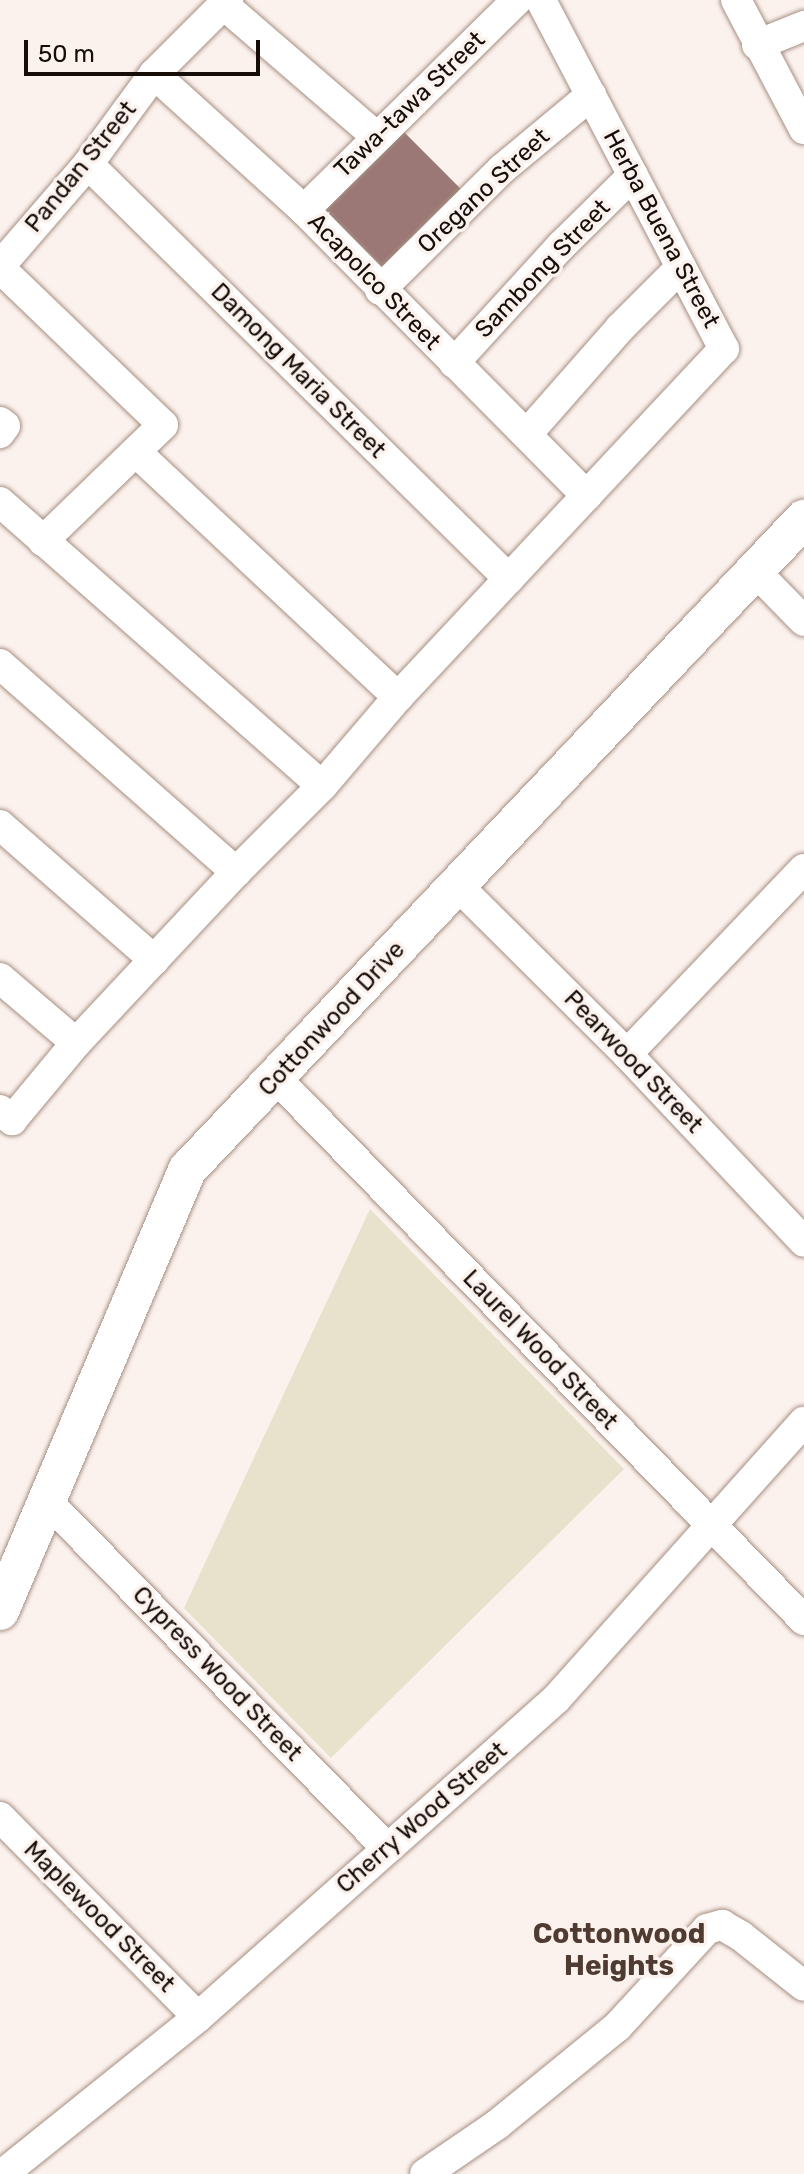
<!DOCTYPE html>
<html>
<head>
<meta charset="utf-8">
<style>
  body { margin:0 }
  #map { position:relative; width:804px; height:2174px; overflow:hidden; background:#fcf2ed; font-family:Rubik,sans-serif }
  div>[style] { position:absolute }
  .green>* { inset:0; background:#e6e2cb }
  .building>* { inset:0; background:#9b7775; transform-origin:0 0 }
  .roads { filter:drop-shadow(0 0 2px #a68f83) drop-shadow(0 0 2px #a68f83) }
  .minor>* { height:30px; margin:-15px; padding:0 15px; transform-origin:15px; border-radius:15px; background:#fff }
  .tertiary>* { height:38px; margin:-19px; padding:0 19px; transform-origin:19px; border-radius:19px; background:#fff }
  span { translate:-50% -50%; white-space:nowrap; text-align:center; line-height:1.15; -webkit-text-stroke:7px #fcf2ed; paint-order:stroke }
  .street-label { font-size:24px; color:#160d09 }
  .quarter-label { font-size:28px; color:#4f3b31; font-weight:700 }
  .scale { position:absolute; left:24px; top:40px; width:236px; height:36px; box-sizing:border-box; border:4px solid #160d09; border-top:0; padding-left:10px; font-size:24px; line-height:28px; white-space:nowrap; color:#160d09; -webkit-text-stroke:6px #fcf2ed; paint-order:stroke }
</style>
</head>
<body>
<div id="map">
  <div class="green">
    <i style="clip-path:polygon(370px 1209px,624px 1469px,331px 1758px,184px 1608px)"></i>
  </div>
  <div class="building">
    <i style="left:402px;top:130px;width:90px;height:120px;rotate:45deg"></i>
  </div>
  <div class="roads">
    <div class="minor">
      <i style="left:736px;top:0;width:146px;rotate:62.2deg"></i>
      <i style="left:224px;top:5px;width:202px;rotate:40.8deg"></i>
      <i style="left:757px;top:45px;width:51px;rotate:-22deg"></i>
      <i style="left:154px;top:74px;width:202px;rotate:42.2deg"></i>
      <i style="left:304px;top:210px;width:402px;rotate:45.3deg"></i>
      <i style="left:88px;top:164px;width:591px;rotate:44.59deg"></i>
      <i style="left:304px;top:210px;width:299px;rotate:-44.6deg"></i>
      <i style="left:0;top:266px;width:135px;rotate:-49.2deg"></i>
      <i style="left:88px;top:164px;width:112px;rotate:-53.7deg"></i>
      <i style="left:154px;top:74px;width:105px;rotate:-45deg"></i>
      <i style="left:0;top:268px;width:226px;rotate:43.9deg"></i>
      <i style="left:163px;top:425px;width:167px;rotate:136deg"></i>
      <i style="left:380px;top:290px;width:172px;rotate:-44.8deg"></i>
      <i style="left:502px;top:169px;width:116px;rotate:-39.7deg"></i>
      <i style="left:454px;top:363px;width:159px;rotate:-47.6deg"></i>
      <i style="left:561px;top:246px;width:101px;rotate:-44.6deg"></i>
      <i style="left:0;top:422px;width:6px;rotate:39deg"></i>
      <i style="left:5px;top:426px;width:9px;rotate:126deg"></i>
      <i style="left:527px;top:434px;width:141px;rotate:-48.7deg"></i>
      <i style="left:620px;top:328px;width:86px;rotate:-45deg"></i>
      <i style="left:136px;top:452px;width:359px;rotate:43.1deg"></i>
      <i style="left:0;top:502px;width:429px;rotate:41.4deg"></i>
      <i style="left:755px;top:571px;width:70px;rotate:45.6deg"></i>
      <i style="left:0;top:664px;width:315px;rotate:41.4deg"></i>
      <i style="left:0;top:825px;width:205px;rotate:41.2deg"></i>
      <i style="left:458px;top:886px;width:238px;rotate:44.8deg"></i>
      <i style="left:627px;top:1054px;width:258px;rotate:46.7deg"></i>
      <i style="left:0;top:978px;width:100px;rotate:40.5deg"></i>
      <i style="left:627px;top:1054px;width:256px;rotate:-46.3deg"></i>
      <i style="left:276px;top:1078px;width:757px;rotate:45.75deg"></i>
      <i style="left:0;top:1110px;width:16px;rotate:40deg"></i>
      <i style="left:12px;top:1120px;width:100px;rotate:-50.3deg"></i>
      <i style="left:76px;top:1043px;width:234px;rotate:-46.9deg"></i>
      <i style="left:236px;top:872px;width:122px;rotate:-45deg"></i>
      <i style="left:322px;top:786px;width:117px;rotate:-49.5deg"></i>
      <i style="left:398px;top:697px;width:477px;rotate:-46.9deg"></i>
      <i style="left:724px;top:349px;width:394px;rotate:-117.7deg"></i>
      <i style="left:46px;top:1500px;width:487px;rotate:45.6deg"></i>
      <i style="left:0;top:1817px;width:281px;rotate:45.3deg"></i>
      <i style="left:3px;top:2174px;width:250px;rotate:-38.8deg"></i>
      <i style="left:198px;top:2017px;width:479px;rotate:-41.6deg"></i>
      <i style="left:556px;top:1699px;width:372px;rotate:-48.2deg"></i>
      <i style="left:425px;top:2174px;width:88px;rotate:-34.4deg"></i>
      <i style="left:498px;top:2124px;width:154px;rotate:-39.2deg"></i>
      <i style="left:617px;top:2027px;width:133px;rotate:-47.4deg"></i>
      <i style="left:707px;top:1929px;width:16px;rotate:-15deg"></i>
      <i style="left:722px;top:1925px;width:22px;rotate:30deg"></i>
      <i style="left:741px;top:1936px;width:80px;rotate:38.4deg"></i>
    </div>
    <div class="tertiary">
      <i style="left:0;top:1611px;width:480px;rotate:-67deg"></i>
      <i style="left:188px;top:1169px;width:896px;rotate:-46.54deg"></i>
    </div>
  </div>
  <div class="street-label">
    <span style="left:410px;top:105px;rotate:-44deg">Tawa-tawa Street</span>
    <span style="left:81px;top:167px;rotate:-51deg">Pandan Street</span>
    <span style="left:484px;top:191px;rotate:-43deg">Oregano Street</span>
    <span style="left:661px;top:229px;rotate:62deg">Herba Buena Street</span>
    <span style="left:543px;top:269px;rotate:-46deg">Sambong Street</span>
    <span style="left:374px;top:282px;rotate:46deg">Acapolco Street</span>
    <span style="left:298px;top:371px;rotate:45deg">Damong Maria Street</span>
    <span style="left:332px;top:1019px;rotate:-47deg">Cottonwood Drive</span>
    <span style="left:633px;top:1062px;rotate:46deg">Pearwood Street</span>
    <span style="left:540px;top:1350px;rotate:46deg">Laurel Wood Street</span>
    <span style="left:217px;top:1674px;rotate:46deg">Cypress Wood Street</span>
    <span style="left:422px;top:1818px;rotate:-41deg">Cherry Wood Street</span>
    <span style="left:99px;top:1917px;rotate:45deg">Maplewood Street</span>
  </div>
  <div class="quarter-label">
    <span style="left:619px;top:1950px">Cottonwood<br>Heights</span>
  </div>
  <div class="scale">50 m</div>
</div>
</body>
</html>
